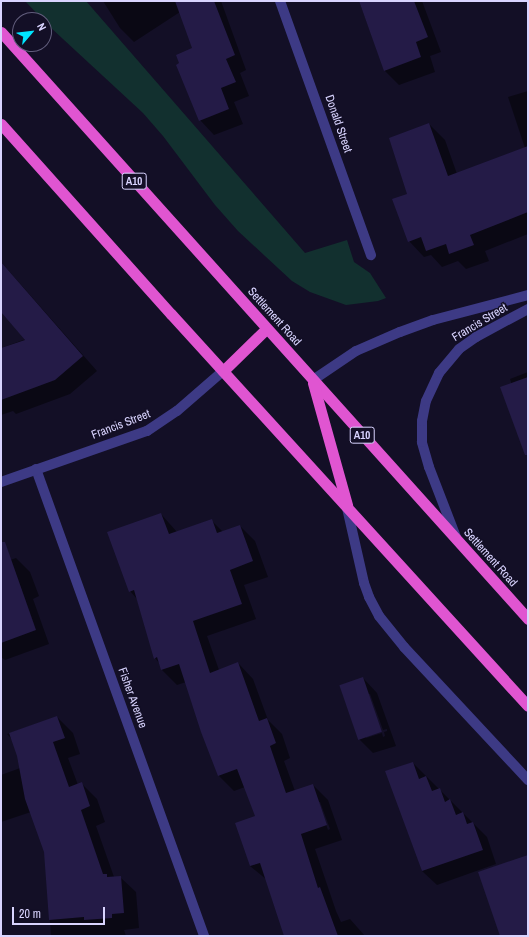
<!DOCTYPE html>
<html>
<head>
<meta charset="utf-8">
<style>
  body { margin:0 }
  #map { position:relative; width:529px; height:937px; overflow:hidden; background:#130f26; font-family:"Archivo Narrow",sans-serif }
  div>[style] { position:absolute }
  .green>* { inset:0; background:#12302f }
  .shadow>* { inset:0; background:#0007 }
  .building>* { inset:0; background:#241b47; transform-origin:0 0 }
  .minor>* { height:10px; margin:-5px; padding:0 5px; transform-origin:5px; border-radius:5px; background:#3d3a85 }
  .trunk>* { height:11px; margin:-5.5px; padding:0 5.5px; transform-origin:5.5px; border-radius:5.5px; background:#e055d1 }
  span { translate:-50% -50%; white-space:nowrap; text-align:center; line-height:1.15; -webkit-text-stroke:3px #130f26; paint-order:stroke }
  .shield-label span { padding:1px 3px; background:#130f26; border:1px solid; border-radius:3px; -webkit-text-stroke-width:0 }
  .shield-label { font-size:11px; color:#d9d4ff; font-weight:700 }
  .street-label { font-size:12px; color:#d9d4ff }
  .frame { position:absolute; inset:0; border:2px solid #d9d4ff; pointer-events:none }
  .north { position:absolute; left:12px; top:12px; width:40px; height:40px; box-sizing:border-box; background:#130f26; border:1px solid #625e7d; border-radius:50%; rotate:62deg; font-size:11px; font-weight:700; line-height:16px; text-align:center; color:#d9d4ff }
  .north::after { content:''; display:block; margin:auto; width:14px; height:18px; background:#00e5ff; clip-path:polygon(50% 0,100% 100%,50% 72%,0 100%) }
  .scale { position:absolute; left:12px; top:907px; width:93px; height:18px; box-sizing:border-box; border:2px solid #d9d4ff; border-top:0; padding-left:5px; font-size:12px; line-height:14px; white-space:nowrap; color:#d9d4ff; -webkit-text-stroke:3px #130f26; paint-order:stroke }
</style>
</head>
<body>
<div id="map">
  <div class="green">
    <i style="clip-path:polygon(25px 1px,86px 1px,305px 253px,347px 240px,354px 262px,370px 273px,386px 298px,378px 301px,346px 305px,310px 292px,292px 281px,238px 231px,215px 205px,163px 136px,143px 113px,50px 27px)"></i>
  </div>
  <div class="shadow">
    <i style="clip-path:polygon(103px 1px,221px 1px,246px 70px,240px 73px,249px 96px,234px 102px,243px 124px,214px 135px,200px 120px,193px 48px,180px 12px,134px 42px,120px 28px)"></i>
    <i style="clip-path:polygon(359px 1px,422px 1px,441px 52px,430px 56px,435px 72px,399px 85px,385px 71px)"></i>
    <i style="clip-path:polygon(528px 91px,528px 234px,485px 251px,489px 261px,466px 269px,458px 261px,442px 267px,431px 255px,424px 257px,409px 241px,408px 194px,429px 124px,445px 140px,457px 174px,525px 148px,508px 97px)"></i>
    <i style="clip-path:polygon(1px 262px,97px 371px,70px 394px,16px 414px,13px 411px,1px 415px,1px 348px,26px 339px,1px 311px)"></i>
    <i style="clip-path:polygon(528px 372px,528px 432px,510px 379px)"></i>
    <i style="clip-path:polygon(evenodd,161px 514px,177px 532px,211px 520px,223px 532px,240px 526px,255px 541px,268px 577px,244px 585px,256px 619px,207px 636px,219px 670px,238px 663px,253px 679px,268px 720px,282px 734px,290px 758px,284px 761px,295px 791px,313px 785px,328px 800px,342px 840px,315px 849px,336px 911px,341px 922px,350px 919px,365px 936px,299px 936px,267px 880px,250px 866px,256px 817px,245px 787px,234px 791px,219px 776px,186px 682px,177px 685px,162px 670px,160px 664px,155px 658px,137px 599px,130px 591px,161px 514px,318px 802px,320px 802px,330px 829px,328px 830px,318px 802px)"></i>
    <i style="clip-path:polygon(16px 558px,30px 572px,39px 596px,33px 599px,49px 644px,5px 660px,1px 657px,1px 563px)"></i>
    <i style="clip-path:polygon(evenodd,363px 678px,377px 693px,396px 746px,373px 753px,359px 739px,341px 686px,363px 678px,368px 694px,370px 694px,383px 730px,387px 729px,387px 731px,384px 732px,385px 736px,383px 737px,382px 733px,366px 738px,368px 694px)"></i>
    <i style="clip-path:polygon(57px 717px,73px 733px,80px 754px,68px 758px,78px 785px,81px 783px,97px 799px,105px 822px,96px 826px,114px 877px,120px 877px,136px 892px,139px 928px,124px 930px,126px 936px,51px 936px,45px 852px,31px 812px,1px 822px,1px 775px,34px 763px,7px 734px)"></i>
    <i style="clip-path:polygon(413px 763px,487px 837px,496px 864px,437px 885px,422px 871px)"></i>
  </div>
  <div class="building">
    <i style="clip-path:polygon(175px 1px,214px 1px,235px 55px,226px 59px,236px 82px,221px 88px,229px 109px,199px 121px,176px 65px,179px 63px,176px 55px,192px 48px)"></i>
    <i style="clip-path:polygon(359px 1px,414px 1px,428px 37px,416px 42px,421px 57px,384px 71px)"></i>
    <i style="clip-path:polygon(429px 123px,448px 176px,528px 146px,528px 212px,470px 235px,474px 245px,449px 254px,446px 244px,426px 251px,421px 237px,408px 242px,392px 199px,407px 194px,389px 138px)"></i>
    <i style="clip-path:polygon(1px 262px,83px 356px,55px 380px,1px 400px,1px 348px,25px 340px,1px 312px)"></i>
    <i style="clip-path:polygon(528px 377px,528px 455px,525px 455px,500px 387px)"></i>
    <i style="clip-path:polygon(161px 513px,169px 534px,212px 519px,217px 533px,240px 525px,253px 561px,230px 570px,242px 604px,193px 621px,210px 673px,238px 662px,259px 721px,267px 718px,276px 743px,270px 746px,286px 793px,313px 784px,327px 825px,301px 834px,318px 888px,320px 887px,338px 936px,284px 936px,260px 863px,250px 866px,235px 823px,255px 816px,237px 769px,218px 776px,201px 732px,179px 664px,161px 670px,157px 657px,154px 659px,134px 590px,129px 592px,107px 532px)"></i>
    <i style="clip-path:polygon(1px 542px,5px 542px,36px 630px,1px 643px)"></i>
    <i style="left:363px;top:677px;width:58px;height:25px;rotate:71deg"></i>
    <i style="clip-path:polygon(57px 716px,65px 738px,53px 742px,69px 787px,82px 782px,90px 806px,81px 810px,103px 874px,107px 874px,107px 877px,121px 876px,124px 913px,112px 914px,112px 918px,84px 920px,84px 917px,49px 920px,44px 852px,25px 799px,17px 756px,9px 733px)"></i>
    <i style="clip-path:polygon(413px 762px,419px 779px,426px 776px,432px 791px,440px 788px,445px 802px,450px 799px,456px 815px,463px 812px,467px 824px,473px 822px,483px 850px,422px 871px,385px 771px)"></i>
    <i style="clip-path:polygon(528px 855px,528px 936px,500px 936px,478px 872px)"></i>
  </div>
  <div class="minor">
    <i style="left:280px;top:1px;width:270px;rotate:70.3deg"></i>
    <i style="left:313px;top:380px;width:52px;rotate:-34deg"></i>
    <i style="left:356px;top:351px;width:48px;rotate:-23.4deg"></i>
    <i style="left:400px;top:332px;width:35px;rotate:-20deg"></i>
    <i style="left:433px;top:320px;width:98px;rotate:-14.7deg"></i>
    <i style="left:36px;top:469px;width:496px;rotate:70.2deg"></i>
    <i style="left:1px;top:482px;width:155px;rotate:-19.3deg"></i>
    <i style="left:147px;top:431px;width:36px;rotate:-34deg"></i>
    <i style="left:177px;top:411px;width:61px;rotate:-41deg"></i>
    <i style="left:347px;top:508px;width:77px;rotate:77.2deg"></i>
    <i style="left:364px;top:583px;width:15px;rotate:70deg"></i>
    <i style="left:369px;top:597px;width:21px;rotate:62deg"></i>
    <i style="left:379px;top:616px;width:40px;rotate:51deg"></i>
    <i style="left:404px;top:647px;width:182px;rotate:47deg"></i>
    <i style="left:456px;top:537px;width:75px;rotate:-111.1deg"></i>
    <i style="left:429px;top:467px;width:26px;rotate:-106deg"></i>
    <i style="left:422px;top:442px;width:21px;rotate:-90deg"></i>
    <i style="left:422px;top:421px;width:20px;rotate:-79deg"></i>
    <i style="left:426px;top:401px;width:31px;rotate:-65deg"></i>
    <i style="left:439px;top:373px;width:31px;rotate:-50deg"></i>
    <i style="left:459px;top:349px;width:21px;rotate:-35deg"></i>
    <i style="left:476px;top:337px;width:59px;rotate:-28.3deg"></i>
  </div>
  <div class="trunk">
    <i style="left:1px;top:32px;width:789px;rotate:48.08deg"></i>
    <i style="left:1px;top:124px;width:255px;rotate:48.2deg"></i>
    <i style="left:171px;top:314px;width:530px;rotate:47.68deg"></i>
    <i style="left:223px;top:371px;width:60px;rotate:-44.3deg"></i>
    <i style="left:313px;top:383px;width:127px;rotate:74.4deg"></i>
  </div>
  <div class="shield-label">
    <span style="left:134px;top:181px">A10</span>
    <span style="left:362px;top:435px">A10</span>
  </div>
  <div class="street-label">
    <span style="left:338px;top:124px;rotate:71deg">Donald Street</span>
    <span style="left:274px;top:317px;rotate:48deg">Settlement Road</span>
    <span style="left:480px;top:323px;rotate:-31deg">Francis Street</span>
    <span style="left:121px;top:425px;rotate:-21deg">Francis Street</span>
    <span style="left:490px;top:558px;rotate:48deg">Settlement Road</span>
    <span style="left:132px;top:698px;rotate:70deg">Fisher Avenue</span>
  </div>
  <div class="frame"></div>
  <div class="north">N</div>
  <div class="scale">20 m</div>
</div>
</body>
</html>
